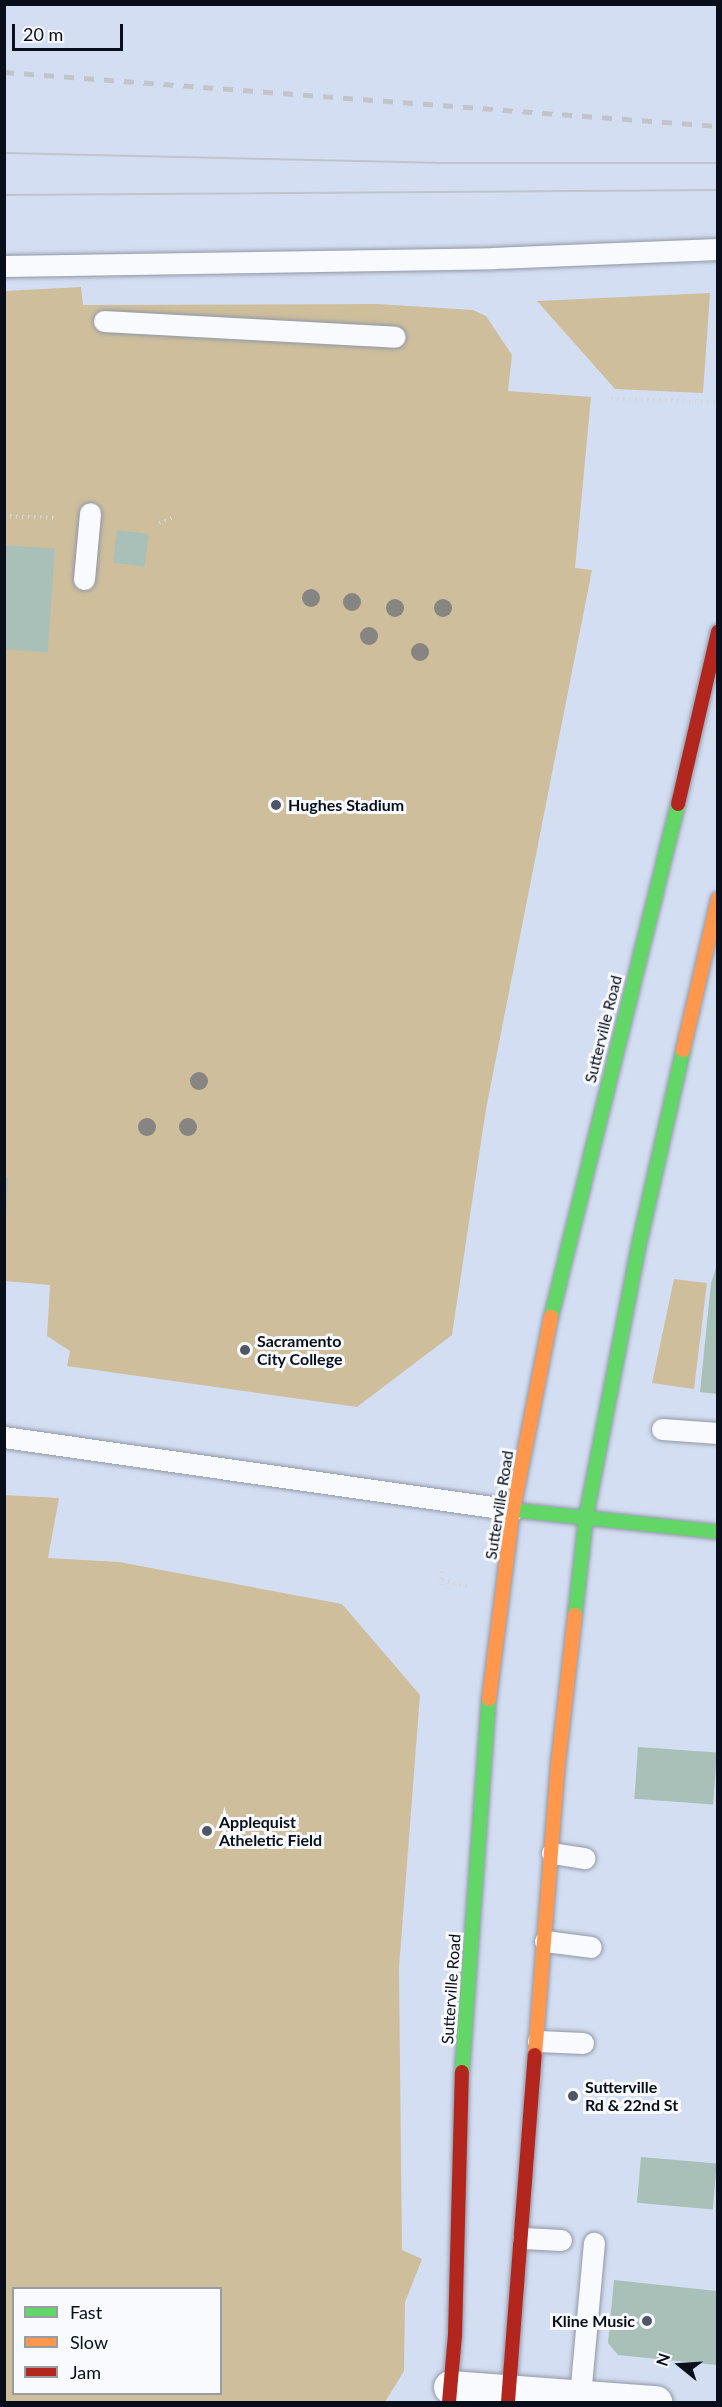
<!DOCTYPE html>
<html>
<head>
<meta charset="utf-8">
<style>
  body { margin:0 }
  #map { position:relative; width:722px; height:2407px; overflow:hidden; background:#d4def2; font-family:Lato,sans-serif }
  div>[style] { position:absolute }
  .green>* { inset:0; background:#cebe9c }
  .building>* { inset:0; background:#a8c0b7; transform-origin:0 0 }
  .path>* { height:4px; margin-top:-2px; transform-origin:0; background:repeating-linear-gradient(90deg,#d2d6db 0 1.5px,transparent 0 6px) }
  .roads { filter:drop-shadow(0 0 2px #9098a7) drop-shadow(0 0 2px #9098a7) }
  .lane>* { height:21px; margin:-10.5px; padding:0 10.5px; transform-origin:10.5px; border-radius:10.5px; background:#f9fafd }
  .street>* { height:33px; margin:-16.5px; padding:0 16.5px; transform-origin:16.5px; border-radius:16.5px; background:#f9fafd }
  .fast>* { height:14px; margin:-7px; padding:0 7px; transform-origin:7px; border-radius:7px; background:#63d668 }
  .slow>* { height:14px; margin:-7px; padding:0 7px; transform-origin:7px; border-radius:7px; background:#ff974d }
  .jam>* { height:14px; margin:-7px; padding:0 7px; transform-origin:7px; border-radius:7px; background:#b3261e }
  .tram>* { height:1.5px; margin:-0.75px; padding:0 0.75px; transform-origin:0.75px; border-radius:0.75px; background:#c1c4c9 }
  .rail>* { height:4.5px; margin-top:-2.25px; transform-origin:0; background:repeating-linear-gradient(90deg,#c1c4c9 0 10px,transparent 0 20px) }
  .trees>* { width:18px; height:18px; margin:-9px; border-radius:50%; background:#868581 }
  .dots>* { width:16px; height:16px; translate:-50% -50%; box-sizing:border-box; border:3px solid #f8fafe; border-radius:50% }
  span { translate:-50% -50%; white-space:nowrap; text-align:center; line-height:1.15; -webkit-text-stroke:6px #f8fafe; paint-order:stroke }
  .poi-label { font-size:16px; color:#080e1a; font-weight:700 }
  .left { translate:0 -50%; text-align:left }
  .right { translate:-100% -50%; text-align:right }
  .street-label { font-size:16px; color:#080e1a }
  .frame { position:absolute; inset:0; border:6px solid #080e1a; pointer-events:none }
  .legend { position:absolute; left:12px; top:2287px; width:210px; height:108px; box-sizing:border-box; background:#f8fafe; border:2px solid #989ca3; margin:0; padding:8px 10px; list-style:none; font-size:18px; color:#080e1a }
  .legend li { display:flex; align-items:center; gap:12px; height:30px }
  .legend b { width:30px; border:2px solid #989ca3 }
  .north { position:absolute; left:650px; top:2335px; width:60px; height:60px; -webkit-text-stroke:4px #f8fafe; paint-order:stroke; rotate:288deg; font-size:16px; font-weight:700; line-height:24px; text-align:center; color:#080e1a }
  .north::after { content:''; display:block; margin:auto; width:21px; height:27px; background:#080e1a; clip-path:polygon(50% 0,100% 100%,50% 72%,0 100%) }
  .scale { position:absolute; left:12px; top:24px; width:111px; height:27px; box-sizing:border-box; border:3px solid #080e1a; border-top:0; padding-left:8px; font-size:18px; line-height:21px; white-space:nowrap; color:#080e1a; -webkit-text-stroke:4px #f8fafe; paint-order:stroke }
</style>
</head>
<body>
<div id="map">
  <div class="green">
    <i style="clip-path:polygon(81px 287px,83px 305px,377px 304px,473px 310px,486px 316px,512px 355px,508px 391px,591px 397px,575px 568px,592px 570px,486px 1109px,452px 1335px,357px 1407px,67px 1366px,70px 1351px,47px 1336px,50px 1285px,5px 1281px,5px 291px)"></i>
    <i style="clip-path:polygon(710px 293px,703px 393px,615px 389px,537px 301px)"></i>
    <i style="clip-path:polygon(674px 1279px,707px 1283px,694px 1389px,652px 1383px)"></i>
    <i style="clip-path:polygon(evenodd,4px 1495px,59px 1498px,48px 1558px,119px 1562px,342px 1604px,420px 1695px,399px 1968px,402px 2250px,422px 2259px,405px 2302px,404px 2371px,385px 2402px,5px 2402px,4px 1495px,14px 2288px,220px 2288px,220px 2394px,14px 2394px,14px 2288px)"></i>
  </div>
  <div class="building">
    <i style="left:117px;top:530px;width:32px;height:33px;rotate:7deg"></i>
    <i style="left:4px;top:545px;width:51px;height:104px;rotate:4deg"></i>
    <i style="clip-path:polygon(4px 1177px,8px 1178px,6px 1219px,4px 1219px)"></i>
    <i style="clip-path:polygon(717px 1265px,717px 1394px,700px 1392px,711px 1283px)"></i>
    <i style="left:638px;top:1747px;width:79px;height:52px;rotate:4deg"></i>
    <i style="left:641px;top:2157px;width:76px;height:46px;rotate:5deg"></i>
    <i style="clip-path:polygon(614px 2280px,717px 2291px,717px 2365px,618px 2355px,608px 2343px)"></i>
  </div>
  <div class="path">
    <i style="left:611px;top:399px;width:105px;rotate:1.6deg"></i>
    <i style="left:4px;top:516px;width:52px;rotate:2.2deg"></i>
    <i style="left:159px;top:523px;width:17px;rotate:-21deg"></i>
    <i style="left:442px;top:1580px;width:27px;rotate:15deg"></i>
    <i style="left:441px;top:1585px;width:18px;rotate:-84deg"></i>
  </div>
  <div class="roads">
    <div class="lane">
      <i style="left:4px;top:266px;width:489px;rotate:-0.9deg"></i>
      <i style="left:493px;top:258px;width:225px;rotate:-2.3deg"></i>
      <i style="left:104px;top:321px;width:291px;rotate:3.1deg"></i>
      <i style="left:84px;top:579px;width:66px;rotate:-84.8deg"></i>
      <i style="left:662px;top:1429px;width:56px;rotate:4.1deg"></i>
      <i style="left:4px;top:1437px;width:514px;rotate:8.16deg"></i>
      <i style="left:552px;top:1853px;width:33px;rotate:9deg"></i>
      <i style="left:545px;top:1941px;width:46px;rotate:7.4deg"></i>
      <i style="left:538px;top:2041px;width:45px;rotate:2.5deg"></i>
      <i style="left:523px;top:2238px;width:38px;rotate:3deg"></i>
      <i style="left:580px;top:2396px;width:154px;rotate:-84.8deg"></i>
    </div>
    <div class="street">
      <i style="left:450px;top:2387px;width:206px;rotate:4.2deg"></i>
    </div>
    <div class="fast">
      <i style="left:551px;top:1317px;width:528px;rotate:-76.1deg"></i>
      <i style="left:513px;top:1510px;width:206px;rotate:6.1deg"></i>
      <i style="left:575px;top:1615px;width:99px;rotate:-83.6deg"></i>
      <i style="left:586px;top:1517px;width:282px;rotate:-79deg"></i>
      <i style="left:640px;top:1240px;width:195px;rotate:-77.2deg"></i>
      <i style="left:462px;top:2072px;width:374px;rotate:-85.9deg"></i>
    </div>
    <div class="slow">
      <i style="left:683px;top:1050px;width:155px;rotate:-76.9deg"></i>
      <i style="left:489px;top:1699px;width:191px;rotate:-82.8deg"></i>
      <i style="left:513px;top:1510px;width:197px;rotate:-78.9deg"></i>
      <i style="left:535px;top:2055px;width:292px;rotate:-85.5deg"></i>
      <i style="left:558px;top:1764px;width:150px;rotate:-83.5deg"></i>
    </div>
    <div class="jam">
      <i style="left:678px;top:804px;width:177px;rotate:-76.9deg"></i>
      <i style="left:449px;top:2402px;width:67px;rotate:-84.9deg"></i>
      <i style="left:455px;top:2335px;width:263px;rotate:-88.5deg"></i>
      <i style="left:508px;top:2402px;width:348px;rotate:-85.6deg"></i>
    </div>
  </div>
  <div class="tram">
    <i style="left:4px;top:153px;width:432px;rotate:1.3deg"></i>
    <i style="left:436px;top:163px;width:282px"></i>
    <i style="left:4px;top:195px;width:714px;rotate:-0.4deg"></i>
  </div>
  <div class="rail">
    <i style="left:4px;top:72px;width:716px;rotate:4.33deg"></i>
  </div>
  <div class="trees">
    <i style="left:311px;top:598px"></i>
    <i style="left:352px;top:602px"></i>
    <i style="left:395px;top:608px"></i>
    <i style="left:443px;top:608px"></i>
    <i style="left:369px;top:636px"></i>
    <i style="left:420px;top:652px"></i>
    <i style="left:199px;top:1081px"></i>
    <i style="left:147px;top:1127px"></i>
    <i style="left:188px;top:1127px"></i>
  </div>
  <div class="dots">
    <i style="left:276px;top:805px;background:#4f5766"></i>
    <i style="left:245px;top:1350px;background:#4f5766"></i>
    <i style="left:207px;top:1831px;background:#4f5766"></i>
    <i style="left:573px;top:2096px;background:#4f5766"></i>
    <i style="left:647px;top:2321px;background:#4f5766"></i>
  </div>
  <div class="poi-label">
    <span class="left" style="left:288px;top:805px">Hughes Stadium</span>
    <span class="left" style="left:257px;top:1350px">Sacramento<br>City College</span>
    <span class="left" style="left:219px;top:1831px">Applequist<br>Atheletic Field</span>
    <span class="left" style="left:585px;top:2096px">Sutterville<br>Rd &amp; 22nd St</span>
    <span class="right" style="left:635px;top:2321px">Kline Music</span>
  </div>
  <div class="street-label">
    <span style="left:603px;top:1029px;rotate:-76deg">Sutterville Road</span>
    <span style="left:499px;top:1505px;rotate:-81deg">Sutterville Road</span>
    <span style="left:451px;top:1989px;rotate:-86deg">Sutterville Road</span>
  </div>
  <div class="frame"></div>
  <ul class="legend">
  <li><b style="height:8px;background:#63d668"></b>Fast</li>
  <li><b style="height:8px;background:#ff974d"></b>Slow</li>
  <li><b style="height:8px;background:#b3261e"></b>Jam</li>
  </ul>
  <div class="north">N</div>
  <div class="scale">20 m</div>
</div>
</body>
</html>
